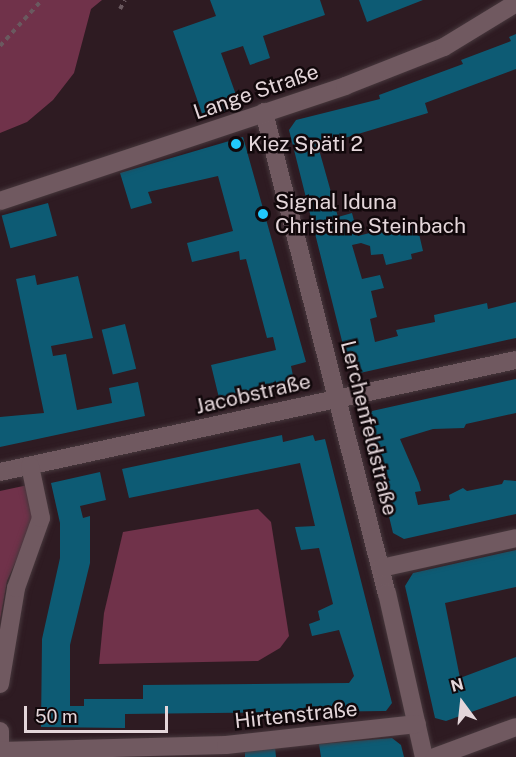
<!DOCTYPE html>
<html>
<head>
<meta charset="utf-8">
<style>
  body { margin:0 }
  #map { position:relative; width:516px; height:757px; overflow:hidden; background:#2e1b22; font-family:"Public Sans",sans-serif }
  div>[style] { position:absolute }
  .green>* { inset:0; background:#70324a }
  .building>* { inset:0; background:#0d5b74; transform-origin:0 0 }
  .path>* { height:4px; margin-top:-2px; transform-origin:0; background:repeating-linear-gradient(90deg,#6a595f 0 4.5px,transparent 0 9px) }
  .roads { filter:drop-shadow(0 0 2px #47383d) drop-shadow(0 0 2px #47383d) }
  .minor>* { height:18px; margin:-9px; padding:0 9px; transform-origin:9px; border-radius:9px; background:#705960 }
  .dots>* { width:16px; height:16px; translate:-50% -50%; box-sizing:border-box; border:3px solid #11080b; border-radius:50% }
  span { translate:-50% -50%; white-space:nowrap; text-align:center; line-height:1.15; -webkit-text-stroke:5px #11080b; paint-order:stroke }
  .street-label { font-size:21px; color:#e4d6da }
  .poi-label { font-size:21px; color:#e4d6da }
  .left { translate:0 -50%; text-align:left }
  .north { position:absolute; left:432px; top:673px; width:60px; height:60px; -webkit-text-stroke:4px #11080b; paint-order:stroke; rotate:345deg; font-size:16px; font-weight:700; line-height:24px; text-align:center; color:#e4d6da }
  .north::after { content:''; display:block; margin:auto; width:21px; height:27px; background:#e4d6da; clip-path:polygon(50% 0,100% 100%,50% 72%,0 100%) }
  .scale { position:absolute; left:24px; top:706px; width:144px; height:27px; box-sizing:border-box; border:3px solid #e4d6da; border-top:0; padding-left:8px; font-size:18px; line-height:21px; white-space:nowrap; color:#e4d6da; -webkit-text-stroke:4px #11080b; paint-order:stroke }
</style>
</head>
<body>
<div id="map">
  <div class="green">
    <i style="clip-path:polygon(0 0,102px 0,91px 9px,74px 73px,53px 100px,27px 122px,0 133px)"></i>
    <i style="clip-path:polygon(28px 485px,35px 519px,7px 581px,0 620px,0 491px)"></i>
    <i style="clip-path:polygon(258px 509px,271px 522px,289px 636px,280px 648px,258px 661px,99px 664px,104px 613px,123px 532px)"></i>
  </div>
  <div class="building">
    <i style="clip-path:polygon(210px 0,320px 0,325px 15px,263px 36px,270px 58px,250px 65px,243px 46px,221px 53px,240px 106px,204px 119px,173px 31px,216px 16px)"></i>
    <i style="clip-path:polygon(359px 0,423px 0,367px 22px)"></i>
    <i style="clip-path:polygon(516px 34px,516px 69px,425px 103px,428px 113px,318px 146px,338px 217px,352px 213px,358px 236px,416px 221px,423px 251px,411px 254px,412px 259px,386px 265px,383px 254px,371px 255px,370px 246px,361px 243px,352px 245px,362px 279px,380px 275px,384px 288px,371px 291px,377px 317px,370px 319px,375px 342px,398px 336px,396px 330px,435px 322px,434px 315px,487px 303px,488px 309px,516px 302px,516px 338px,360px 373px,348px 365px,289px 130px,296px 120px,380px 99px,379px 95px,463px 64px,461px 60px,511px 41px,509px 37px)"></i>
    <i style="clip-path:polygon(243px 137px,306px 362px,291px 366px,294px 381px,219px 398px,211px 365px,276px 350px,273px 337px,267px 338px,246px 259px,240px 260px,239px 251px,192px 262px,187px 243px,233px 231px,218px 176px,148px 192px,152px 203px,131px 209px,120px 173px)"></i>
    <i style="left:48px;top:203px;width:34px;height:48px;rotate:75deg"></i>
    <i style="clip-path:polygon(35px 275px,37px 285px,78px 276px,93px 338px,51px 346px,53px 356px,66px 354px,77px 410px,112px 403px,109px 388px,138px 382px,145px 416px,0 447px,0 417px,44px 413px,16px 279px)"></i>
    <i style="left:125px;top:324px;width:46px;height:24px;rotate:76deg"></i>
    <i style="clip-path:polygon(516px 379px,516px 413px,466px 424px,464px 428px,433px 429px,400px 439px,419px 483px,421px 491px,415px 492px,418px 505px,450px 500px,449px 495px,463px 488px,467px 491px,502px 484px,504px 480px,516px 481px,516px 514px,404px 539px,393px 533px,366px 421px,372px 411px)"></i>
    <i style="clip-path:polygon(282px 435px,283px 442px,313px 435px,315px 441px,325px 439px,392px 703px,386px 711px,125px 714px,125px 728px,41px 727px,42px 639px,60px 558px,60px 523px,51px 483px,100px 472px,106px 500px,80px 506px,83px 518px,90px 516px,90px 563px,70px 645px,70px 706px,84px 706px,84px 699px,143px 699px,143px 685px,349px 683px,354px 676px,339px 630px,312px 636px,309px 624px,320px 620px,318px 611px,333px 604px,319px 548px,301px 550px,298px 539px,295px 527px,315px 526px,300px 463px,129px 498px,122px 469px)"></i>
    <i style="clip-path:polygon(516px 550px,516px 587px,445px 603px,460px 678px,516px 657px,516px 696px,446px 721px,435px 718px,405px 586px,413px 573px)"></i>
    <i style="clip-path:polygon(392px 738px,401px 745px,404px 757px,321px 757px,319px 744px)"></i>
    <i style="clip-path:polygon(275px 747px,276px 757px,245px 757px,245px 749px)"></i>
  </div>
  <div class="path">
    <i style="left:120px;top:9px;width:10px;rotate:-61deg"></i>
    <i style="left:0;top:46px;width:62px;rotate:-47.6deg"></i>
  </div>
  <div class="roads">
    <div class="minor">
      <i style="left:264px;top:112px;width:496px;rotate:75.7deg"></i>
      <i style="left:387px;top:593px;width:168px;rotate:77.3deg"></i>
      <i style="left:0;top:201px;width:364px;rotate:-18.4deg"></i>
      <i style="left:345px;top:86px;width:106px;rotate:-21.5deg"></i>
      <i style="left:444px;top:47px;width:84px;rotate:-31.4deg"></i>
      <i style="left:0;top:472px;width:528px;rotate:-12.25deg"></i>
      <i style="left:381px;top:568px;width:138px;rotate:-12.5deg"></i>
      <i style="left:0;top:684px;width:97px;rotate:-80.5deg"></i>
      <i style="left:16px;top:588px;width:74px;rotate:-70.3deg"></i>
      <i style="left:41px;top:518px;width:53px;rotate:-101.9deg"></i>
      <i style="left:0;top:731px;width:20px;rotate:90deg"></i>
      <i style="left:0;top:751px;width:226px;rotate:-1.5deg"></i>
      <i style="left:226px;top:745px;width:192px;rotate:-6.3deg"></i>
      <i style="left:435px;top:757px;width:86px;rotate:-20.3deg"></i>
    </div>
  </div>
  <div class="dots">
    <i style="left:236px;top:144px;background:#21c9fd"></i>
    <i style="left:263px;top:214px;background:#21c9fd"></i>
  </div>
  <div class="street-label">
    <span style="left:256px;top:92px;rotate:-19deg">Lange Straße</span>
    <span style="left:253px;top:394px;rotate:-13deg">Jacobstraße</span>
    <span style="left:369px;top:428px;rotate:76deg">Lerchenfeldstraße</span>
    <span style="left:296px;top:715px;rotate:-6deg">Hirtenstraße</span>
  </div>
  <div class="poi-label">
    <span class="left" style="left:248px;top:144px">Kiez Späti 2</span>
    <span class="left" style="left:275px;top:214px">Signal Iduna<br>Christine Steinbach</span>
  </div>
  <div class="north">N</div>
  <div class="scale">50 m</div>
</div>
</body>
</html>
